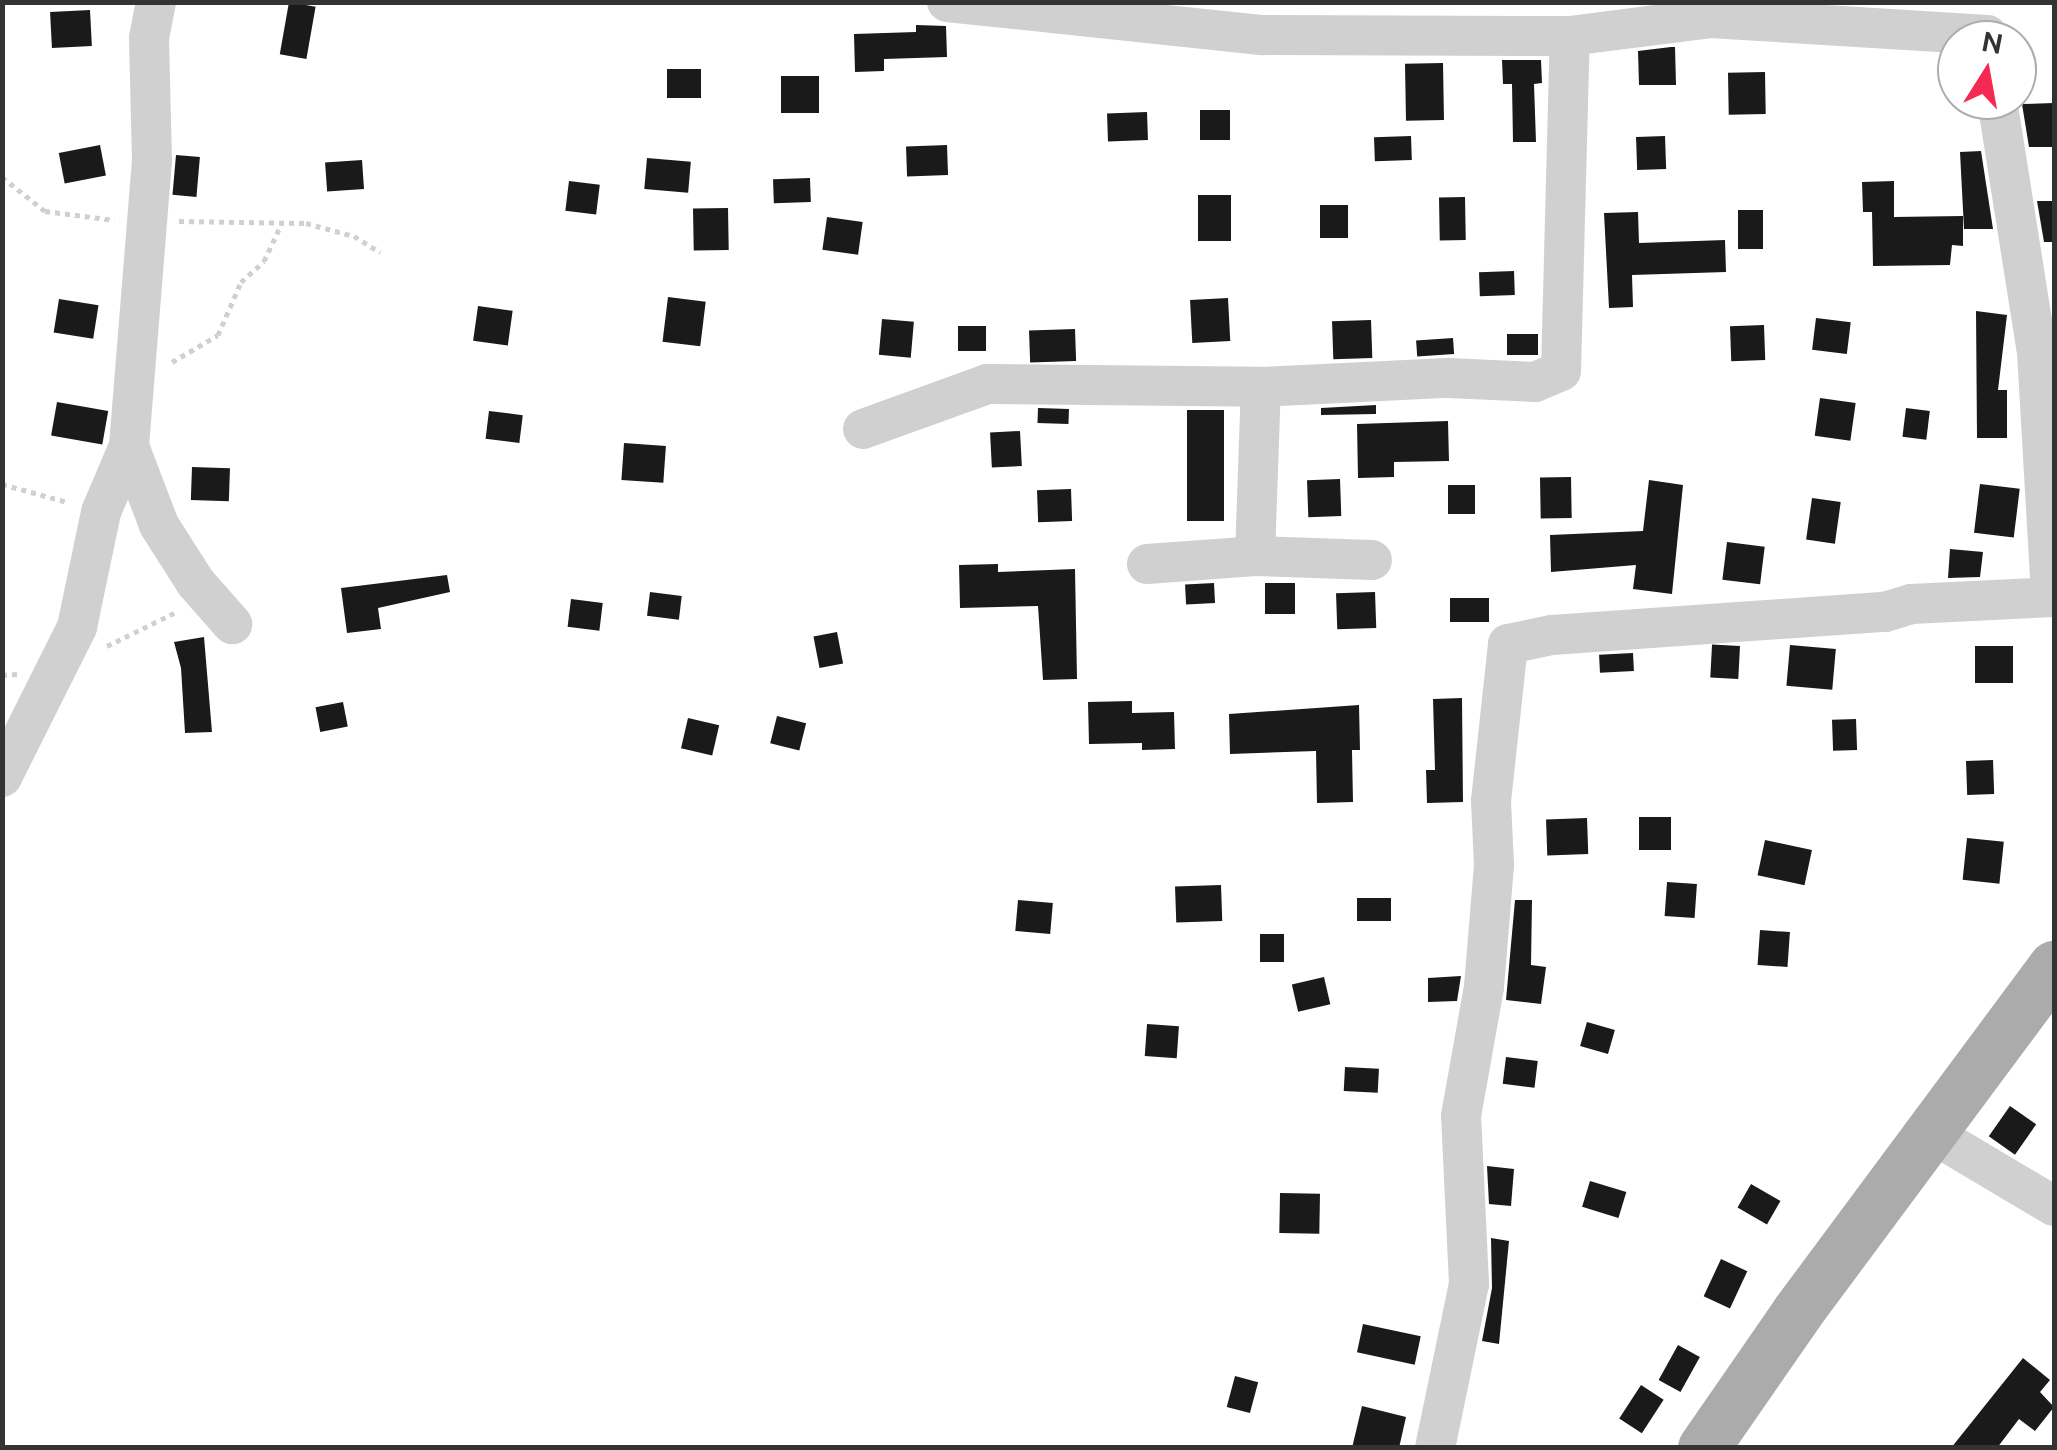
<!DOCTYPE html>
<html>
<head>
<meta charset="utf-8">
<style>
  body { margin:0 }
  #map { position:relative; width:2057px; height:1450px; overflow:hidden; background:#fff; font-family:Ubuntu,sans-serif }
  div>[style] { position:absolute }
  .building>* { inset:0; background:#1a1a1a; transform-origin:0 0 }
  .path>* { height:5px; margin-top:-2.5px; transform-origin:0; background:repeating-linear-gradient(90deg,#d0d0d0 0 5px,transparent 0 10px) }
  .minor>* { height:40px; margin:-20px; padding:0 20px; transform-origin:20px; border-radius:20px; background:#d0d0d0 }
  .major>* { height:52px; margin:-26px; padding:0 26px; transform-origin:26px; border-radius:26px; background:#ababab }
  span { translate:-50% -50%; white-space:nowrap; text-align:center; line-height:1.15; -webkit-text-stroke:10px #fff; paint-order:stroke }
  .frame { position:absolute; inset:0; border:5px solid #333; pointer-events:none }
  .north { position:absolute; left:1937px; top:20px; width:100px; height:100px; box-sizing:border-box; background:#fff; border:2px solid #adadad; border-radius:50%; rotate:11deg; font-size:28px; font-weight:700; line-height:40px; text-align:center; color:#333 }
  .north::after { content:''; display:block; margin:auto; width:35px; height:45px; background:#f52a54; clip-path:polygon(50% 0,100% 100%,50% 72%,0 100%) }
</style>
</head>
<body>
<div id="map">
  <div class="building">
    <i style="left:289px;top:2px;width:27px;height:53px;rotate:10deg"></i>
    <i style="left:90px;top:10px;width:36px;height:40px;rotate:87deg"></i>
    <i style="clip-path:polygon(916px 25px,946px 26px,947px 57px,884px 59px,884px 71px,855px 72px,854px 34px,916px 32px)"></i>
    <i style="clip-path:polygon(1671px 47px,1675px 47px,1676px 85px,1639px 85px,1638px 51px)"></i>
    <i style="clip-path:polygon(1502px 60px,1541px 60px,1542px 83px,1534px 84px,1536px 142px,1513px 142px,1512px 84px,1503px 84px)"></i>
    <i style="left:1443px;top:63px;width:57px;height:38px;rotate:89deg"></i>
    <i style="left:701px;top:69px;width:29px;height:34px;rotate:90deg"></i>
    <i style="left:1765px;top:72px;width:42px;height:37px;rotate:89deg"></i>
    <i style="left:819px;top:76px;width:37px;height:38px;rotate:90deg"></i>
    <i style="clip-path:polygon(2054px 103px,2054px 147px,2029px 147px,2022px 104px)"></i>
    <i style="left:1200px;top:110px;width:30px;height:30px"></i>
    <i style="left:1147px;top:112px;width:28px;height:40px;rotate:88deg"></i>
    <i style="left:1411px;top:136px;width:24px;height:37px;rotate:88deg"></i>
    <i style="left:1665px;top:136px;width:33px;height:29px;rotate:88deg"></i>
    <i style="left:100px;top:145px;width:31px;height:42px;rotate:79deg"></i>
    <i style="left:947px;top:145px;width:30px;height:41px;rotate:88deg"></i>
    <i style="clip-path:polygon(1981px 151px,1993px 229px,1964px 229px,1960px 152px)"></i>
    <i style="left:176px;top:155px;width:24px;height:40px;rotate:5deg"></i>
    <i style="left:647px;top:158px;width:44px;height:31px;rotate:5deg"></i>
    <i style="left:362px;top:160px;width:29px;height:37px;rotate:86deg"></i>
    <i style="left:810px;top:178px;width:24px;height:37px;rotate:88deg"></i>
    <i style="left:569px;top:181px;width:31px;height:30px;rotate:7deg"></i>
    <i style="clip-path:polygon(1894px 181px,1894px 217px,1963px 216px,1963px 246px,1952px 245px,1950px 265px,1873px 266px,1872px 212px,1863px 212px,1862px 182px)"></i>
    <i style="left:1198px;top:195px;width:33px;height:46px"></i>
    <i style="left:1465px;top:197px;width:43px;height:26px;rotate:89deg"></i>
    <i style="clip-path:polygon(2037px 201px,2054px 201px,2054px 242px,2044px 242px)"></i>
    <i style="left:1348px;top:205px;width:33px;height:28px;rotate:90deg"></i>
    <i style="left:728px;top:208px;width:42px;height:35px;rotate:89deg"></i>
    <i style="left:1738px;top:210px;width:25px;height:39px"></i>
    <i style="clip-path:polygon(1638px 212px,1639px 243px,1725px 240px,1726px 272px,1632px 275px,1633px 307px,1609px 308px,1604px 213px)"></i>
    <i style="left:827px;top:217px;width:36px;height:33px;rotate:8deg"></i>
    <i style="left:1514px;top:271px;width:24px;height:35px;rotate:88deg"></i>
    <i style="left:668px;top:297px;width:38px;height:45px;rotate:7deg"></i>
    <i style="left:1228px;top:298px;width:43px;height:38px;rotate:87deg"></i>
    <i style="left:59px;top:299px;width:40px;height:34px;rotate:9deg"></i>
    <i style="left:478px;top:306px;width:35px;height:35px;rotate:8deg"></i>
    <i style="clip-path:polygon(1976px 311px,2007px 315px,1998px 390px,2007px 390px,2007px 438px,1977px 438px)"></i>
    <i style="left:1816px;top:318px;width:35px;height:32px;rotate:7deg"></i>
    <i style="left:882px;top:319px;width:32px;height:36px;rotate:5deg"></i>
    <i style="left:1371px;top:320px;width:38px;height:39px;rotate:88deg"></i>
    <i style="left:1764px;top:325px;width:35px;height:34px;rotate:88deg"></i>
    <i style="left:986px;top:326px;width:25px;height:28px;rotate:90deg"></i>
    <i style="left:1075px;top:329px;width:32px;height:46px;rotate:88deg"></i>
    <i style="left:1538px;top:334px;width:21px;height:31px;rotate:90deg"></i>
    <i style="left:1453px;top:338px;width:16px;height:37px;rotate:86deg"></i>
    <i style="left:1820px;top:398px;width:36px;height:38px;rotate:8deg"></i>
    <i style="left:57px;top:402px;width:52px;height:34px;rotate:10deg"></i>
    <i style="clip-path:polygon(1376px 405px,1376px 414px,1321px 415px,1321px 408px)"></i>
    <i style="left:1038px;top:408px;width:31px;height:15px;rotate:2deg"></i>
    <i style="left:1906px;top:408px;width:24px;height:29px;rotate:7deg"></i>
    <i style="left:1187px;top:410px;width:37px;height:111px"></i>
    <i style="left:489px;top:411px;width:34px;height:28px;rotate:7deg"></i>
    <i style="clip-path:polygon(1448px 421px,1449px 461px,1394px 462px,1394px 477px,1358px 478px,1357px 424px)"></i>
    <i style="left:1020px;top:431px;width:35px;height:30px;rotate:87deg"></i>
    <i style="left:624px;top:443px;width:42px;height:37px;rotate:4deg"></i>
    <i style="left:192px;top:467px;width:38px;height:33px;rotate:2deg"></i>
    <i style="left:1571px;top:477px;width:41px;height:31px;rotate:89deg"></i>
    <i style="left:1340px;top:479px;width:37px;height:33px;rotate:88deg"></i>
    <i style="clip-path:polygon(1649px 480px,1683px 485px,1672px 594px,1633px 589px,1636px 565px,1551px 572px,1550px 535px,1643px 531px)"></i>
    <i style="left:1980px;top:484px;width:40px;height:49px;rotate:7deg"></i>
    <i style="left:1448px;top:485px;width:27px;height:29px"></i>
    <i style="left:1071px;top:489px;width:32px;height:34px;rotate:88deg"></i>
    <i style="left:1812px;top:498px;width:29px;height:42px;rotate:8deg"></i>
    <i style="left:1727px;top:542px;width:38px;height:38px;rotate:7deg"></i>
    <i style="clip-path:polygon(1950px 549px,1983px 552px,1980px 577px,1948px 578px)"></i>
    <i style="clip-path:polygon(998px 564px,998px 572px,1075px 569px,1077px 679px,1043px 680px,1038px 606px,960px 608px,959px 565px)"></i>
    <i style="clip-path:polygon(447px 575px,450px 592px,378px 608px,381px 629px,347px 633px,341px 588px)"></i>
    <i style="left:1214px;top:583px;width:20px;height:29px;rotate:87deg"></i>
    <i style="left:1295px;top:583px;width:31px;height:30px;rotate:90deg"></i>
    <i style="left:650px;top:592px;width:32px;height:24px;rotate:7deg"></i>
    <i style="left:1375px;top:592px;width:36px;height:39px;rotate:88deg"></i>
    <i style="left:1489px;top:598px;width:24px;height:39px;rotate:90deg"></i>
    <i style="left:571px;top:599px;width:32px;height:28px;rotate:7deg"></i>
    <i style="left:837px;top:632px;width:32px;height:24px;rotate:79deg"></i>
    <i style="clip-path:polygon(204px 637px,212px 732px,185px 733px,181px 668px,174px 642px)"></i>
    <i style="left:1790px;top:645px;width:46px;height:41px;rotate:5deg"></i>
    <i style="left:1740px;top:646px;width:33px;height:28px;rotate:93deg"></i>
    <i style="left:2013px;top:646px;width:37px;height:38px;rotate:90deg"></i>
    <i style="left:1633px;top:653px;width:18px;height:34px;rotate:87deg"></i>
    <i style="clip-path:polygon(1462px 698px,1463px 802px,1427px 803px,1426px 770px,1435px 770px,1433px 699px)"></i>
    <i style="clip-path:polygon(1132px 701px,1132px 713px,1174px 712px,1175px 749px,1142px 750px,1142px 743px,1089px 744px,1088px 702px)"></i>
    <i style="left:343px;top:702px;width:25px;height:28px;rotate:79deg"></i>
    <i style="clip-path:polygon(1359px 705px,1360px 750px,1352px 750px,1353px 802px,1317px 803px,1316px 751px,1230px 754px,1229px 714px)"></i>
    <i style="left:777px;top:716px;width:30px;height:28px;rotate:14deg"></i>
    <i style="left:688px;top:718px;width:32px;height:31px;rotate:13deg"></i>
    <i style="left:1856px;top:719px;width:31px;height:24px;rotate:88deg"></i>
    <i style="left:1993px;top:760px;width:34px;height:27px;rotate:88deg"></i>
    <i style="left:1671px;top:817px;width:33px;height:32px;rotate:90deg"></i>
    <i style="left:1587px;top:818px;width:36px;height:41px;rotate:88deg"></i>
    <i style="left:1967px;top:838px;width:37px;height:42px;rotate:6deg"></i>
    <i style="left:1765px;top:840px;width:48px;height:36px;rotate:12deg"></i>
    <i style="left:1667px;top:882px;width:30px;height:34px;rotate:4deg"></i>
    <i style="left:1221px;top:885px;width:36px;height:46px;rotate:88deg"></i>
    <i style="left:1357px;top:898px;width:34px;height:23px"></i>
    <i style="left:1018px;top:900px;width:35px;height:31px;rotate:5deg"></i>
    <i style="clip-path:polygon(1515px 900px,1532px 900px,1531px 965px,1546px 967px,1541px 1004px,1506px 1000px)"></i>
    <i style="left:1760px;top:930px;width:30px;height:35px;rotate:4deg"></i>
    <i style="left:1284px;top:934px;width:28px;height:24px;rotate:90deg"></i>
    <i style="clip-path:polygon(1461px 976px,1457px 1001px,1428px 1002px,1428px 978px)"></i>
    <i style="left:1324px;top:977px;width:28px;height:33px;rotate:77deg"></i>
    <i style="left:1587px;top:1022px;width:29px;height:25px;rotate:16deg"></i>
    <i style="left:1147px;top:1024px;width:32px;height:32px;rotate:4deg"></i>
    <i style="left:1506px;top:1057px;width:32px;height:27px;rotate:7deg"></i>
    <i style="left:1345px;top:1067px;width:34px;height:24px;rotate:3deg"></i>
    <i style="left:2010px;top:1106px;width:32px;height:37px;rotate:35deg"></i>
    <i style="clip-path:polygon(1487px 1166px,1514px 1169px,1511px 1206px,1489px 1204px)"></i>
    <i style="left:1590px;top:1181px;width:38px;height:27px;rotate:17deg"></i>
    <i style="left:1751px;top:1184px;width:34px;height:27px;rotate:30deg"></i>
    <i style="left:1280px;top:1193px;width:40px;height:40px;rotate:1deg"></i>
    <i style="clip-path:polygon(1491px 1238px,1509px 1241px,1499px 1344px,1482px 1341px,1492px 1288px)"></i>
    <i style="left:1721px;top:1259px;width:29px;height:41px;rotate:25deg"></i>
    <i style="left:1363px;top:1324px;width:59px;height:29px;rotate:12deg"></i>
    <i style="left:1678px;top:1345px;width:25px;height:40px;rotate:29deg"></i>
    <i style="clip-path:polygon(2023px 1358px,2050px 1380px,2040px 1392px,2054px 1407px,2035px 1431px,2019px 1419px,1997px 1448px,1951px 1448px)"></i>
    <i style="left:1235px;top:1376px;width:24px;height:32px;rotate:15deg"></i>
    <i style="left:1641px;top:1385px;width:27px;height:40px;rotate:33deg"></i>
    <i style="clip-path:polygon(1362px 1406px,1406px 1417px,1399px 1448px,1352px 1448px)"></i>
  </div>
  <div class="path">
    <i style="left:2px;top:177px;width:55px;rotate:38.3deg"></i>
    <i style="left:45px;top:211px;width:70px;rotate:7.4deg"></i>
    <i style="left:179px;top:221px;width:127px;rotate:0.9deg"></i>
    <i style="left:306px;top:223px;width:50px;rotate:15.2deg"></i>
    <i style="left:354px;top:236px;width:31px;rotate:32deg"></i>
    <i style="left:172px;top:362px;width:53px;rotate:-30.4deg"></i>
    <i style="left:218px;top:335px;width:58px;rotate:-66.5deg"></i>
    <i style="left:241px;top:282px;width:31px;rotate:-42deg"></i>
    <i style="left:264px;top:261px;width:42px;rotate:-64.7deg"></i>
    <i style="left:2px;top:484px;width:67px;rotate:15.5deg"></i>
    <i style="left:107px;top:646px;width:79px;rotate:-26.2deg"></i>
    <i style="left:2px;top:675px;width:15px;rotate:-4deg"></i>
  </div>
  <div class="minor">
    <i style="left:947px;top:2px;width:318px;rotate:6deg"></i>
    <i style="left:1263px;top:35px;width:307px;rotate:0.2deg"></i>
    <i style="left:1570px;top:36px;width:141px;rotate:-7.3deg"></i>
    <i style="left:1710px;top:18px;width:278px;rotate:3.5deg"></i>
    <i style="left:1997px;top:100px;width:255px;rotate:81deg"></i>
    <i style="left:2037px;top:352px;width:245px;rotate:86.7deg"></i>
    <i style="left:863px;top:429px;width:132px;rotate:-19.9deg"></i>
    <i style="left:987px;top:384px;width:274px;rotate:0.6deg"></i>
    <i style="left:1261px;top:387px;width:187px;rotate:-2.8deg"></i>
    <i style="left:1448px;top:378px;width:87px;rotate:2.6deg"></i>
    <i style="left:1535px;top:382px;width:28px;rotate:-23deg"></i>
    <i style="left:1561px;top:371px;width:335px;rotate:-88.5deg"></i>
    <i style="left:129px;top:446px;width:85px;rotate:69.2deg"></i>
    <i style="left:159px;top:525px;width:69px;rotate:57.5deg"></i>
    <i style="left:196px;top:583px;width:55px;rotate:48.7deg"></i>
    <i style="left:1255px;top:556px;width:169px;rotate:-88deg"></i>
    <i style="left:1147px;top:564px;width:108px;rotate:-4.2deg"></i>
    <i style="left:1255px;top:556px;width:117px;rotate:2deg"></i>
    <i style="left:2px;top:777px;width:168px;rotate:-63.4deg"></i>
    <i style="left:77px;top:627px;width:117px;rotate:-78.2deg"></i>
    <i style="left:101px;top:512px;width:72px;rotate:-67deg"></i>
    <i style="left:129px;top:446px;width:286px;rotate:-85.4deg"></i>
    <i style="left:152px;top:161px;width:123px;rotate:-91.4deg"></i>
    <i style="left:149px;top:38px;width:37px;rotate:-79deg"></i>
    <i style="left:1931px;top:1133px;width:143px;rotate:30.7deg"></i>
    <i style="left:1435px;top:1448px;width:167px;rotate:-78.3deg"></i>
    <i style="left:1469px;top:1284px;width:168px;rotate:-92.7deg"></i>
    <i style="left:1461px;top:1116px;width:131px;rotate:-79.9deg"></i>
    <i style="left:1484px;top:987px;width:122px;rotate:-85.3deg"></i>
    <i style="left:1494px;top:865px;width:64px;rotate:-92.7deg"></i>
    <i style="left:1491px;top:801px;width:158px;rotate:-83.8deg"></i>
    <i style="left:1508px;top:644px;width:45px;rotate:-11.6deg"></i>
    <i style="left:1552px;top:635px;width:334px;rotate:-4deg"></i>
    <i style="left:1885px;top:612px;width:27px;rotate:-17deg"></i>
    <i style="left:1911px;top:604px;width:143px;rotate:-2.8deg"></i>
  </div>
  <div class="major">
    <i style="left:1704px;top:1448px;width:165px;rotate:-55.3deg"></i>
    <i style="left:1798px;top:1312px;width:430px;rotate:-53.4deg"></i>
  </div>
  <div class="frame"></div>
  <div class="north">N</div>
</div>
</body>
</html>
